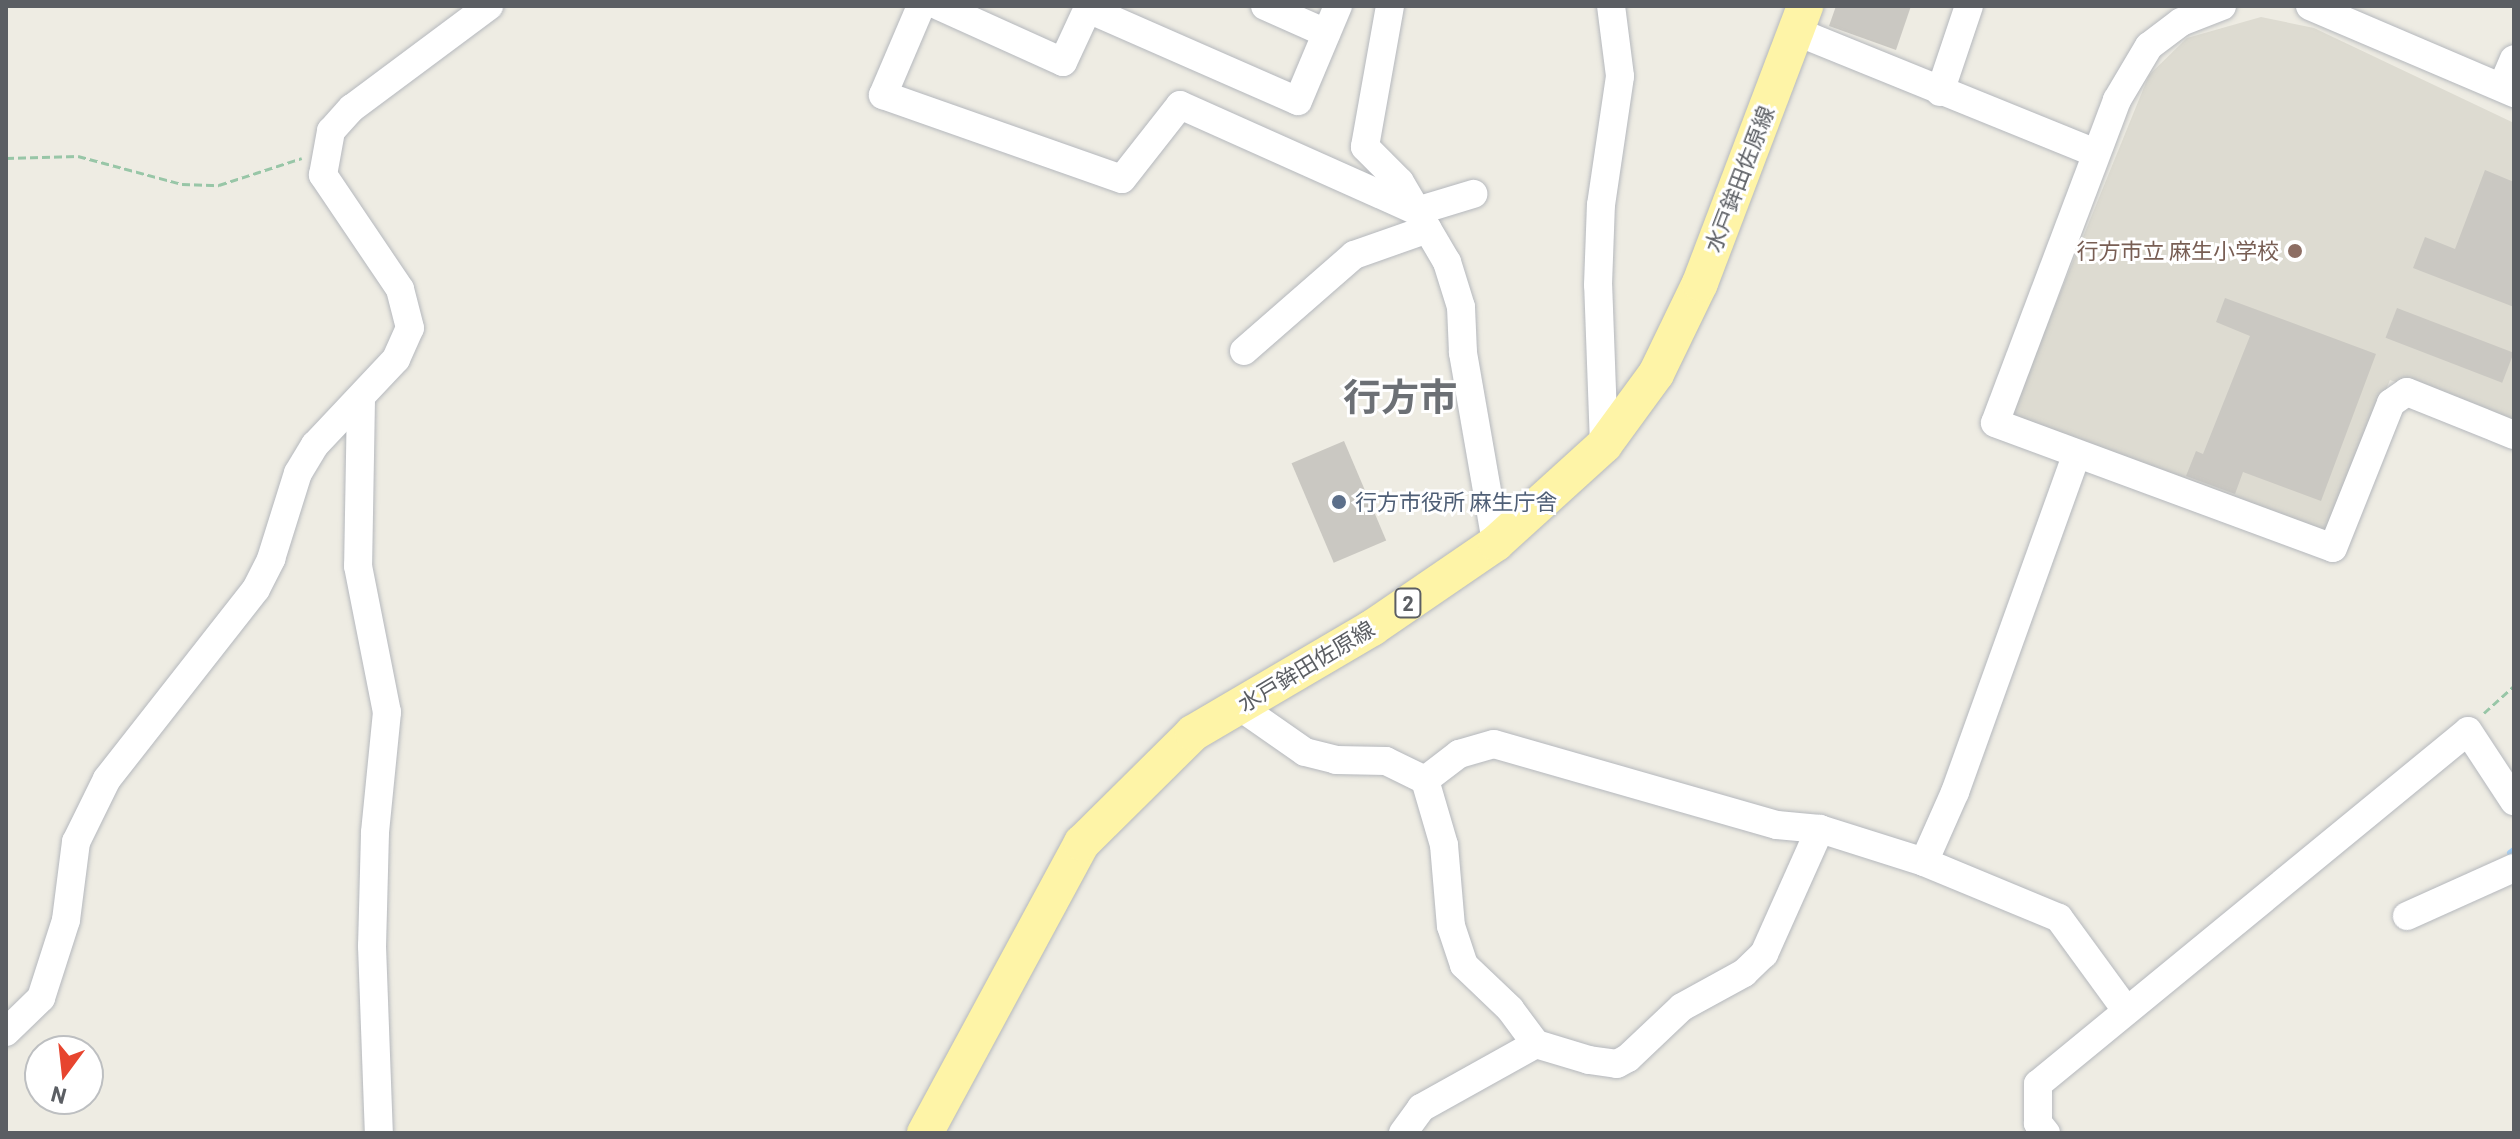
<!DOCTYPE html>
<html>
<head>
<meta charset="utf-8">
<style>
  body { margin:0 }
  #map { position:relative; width:2520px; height:1139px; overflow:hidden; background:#eeece3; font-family:Barlow,"Noto Sans JP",sans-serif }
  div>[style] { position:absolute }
  .education>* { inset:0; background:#dddbd1 }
  .stream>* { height:6px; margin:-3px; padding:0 3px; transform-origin:3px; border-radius:3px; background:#a2d2fe }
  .building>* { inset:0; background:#cac8c2; transform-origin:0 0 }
  .path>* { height:3px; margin-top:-1.5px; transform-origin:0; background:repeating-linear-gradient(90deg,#98c6a7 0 8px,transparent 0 12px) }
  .roads { filter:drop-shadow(0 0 2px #b5b8bd) drop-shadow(0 0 2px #b5b8bd) }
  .minor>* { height:28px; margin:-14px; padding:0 14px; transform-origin:14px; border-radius:14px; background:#fff }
  .major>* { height:36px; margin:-18px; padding:0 18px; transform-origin:18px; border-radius:18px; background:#fef4a7 }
  .dots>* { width:22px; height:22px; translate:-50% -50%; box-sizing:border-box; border:4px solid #fff; border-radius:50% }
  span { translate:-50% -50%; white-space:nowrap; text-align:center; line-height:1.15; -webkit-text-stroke:6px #fff; paint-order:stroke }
  .shield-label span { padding:2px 6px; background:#fff; border:2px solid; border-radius:6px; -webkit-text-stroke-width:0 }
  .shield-label { font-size:20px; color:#5b5e63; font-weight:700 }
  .street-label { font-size:22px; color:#5b5e63 }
  .education-label { font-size:22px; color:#785e54 }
  .right { translate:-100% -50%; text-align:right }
  .service-label { font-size:22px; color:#4e5e75 }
  .left { translate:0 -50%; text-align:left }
  .town-label { font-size:38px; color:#6c7075; font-weight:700 }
  .frame { position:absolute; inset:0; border:8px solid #5b5e63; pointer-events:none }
  .north { position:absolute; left:24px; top:1035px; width:80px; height:80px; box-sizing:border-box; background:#fff; border:2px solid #bdbfc1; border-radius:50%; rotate:195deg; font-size:22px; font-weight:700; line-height:32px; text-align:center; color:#5b5e63 }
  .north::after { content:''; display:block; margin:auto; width:28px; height:36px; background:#e7452f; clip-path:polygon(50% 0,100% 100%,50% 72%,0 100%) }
</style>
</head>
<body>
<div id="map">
  <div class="education">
    <i style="clip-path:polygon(2261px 17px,2314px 28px,2514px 123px,2514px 424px,2390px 380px,2323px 545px,2008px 421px,2149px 75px,2187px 38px)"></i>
  </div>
  <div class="stream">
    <i style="left:2510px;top:853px;width:5px;rotate:-37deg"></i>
  </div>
  <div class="building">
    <i style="clip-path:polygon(1836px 6px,1911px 6px,1896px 50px,1829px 26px)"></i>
    <i style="clip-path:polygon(2485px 170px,2514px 182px,2514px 307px,2413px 268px,2425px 237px,2455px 249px)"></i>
    <i style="clip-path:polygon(2225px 298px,2376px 354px,2321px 501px,2243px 472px,2235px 494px,2186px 476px,2196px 451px,2203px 454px,2250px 336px,2216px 322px)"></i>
    <i style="left:2397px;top:308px;width:125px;height:32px;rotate:21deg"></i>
    <i style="left:1344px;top:441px;width:108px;height:57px;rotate:67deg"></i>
  </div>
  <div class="path">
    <i style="left:6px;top:158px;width:72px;rotate:-1.6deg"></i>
    <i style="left:78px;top:156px;width:108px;rotate:15.1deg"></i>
    <i style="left:182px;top:184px;width:37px;rotate:2deg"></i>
    <i style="left:219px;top:185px;width:87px;rotate:-18deg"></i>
    <i style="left:2484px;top:713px;width:40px;rotate:-42deg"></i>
  </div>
  <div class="roads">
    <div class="minor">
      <i style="left:921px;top:6px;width:97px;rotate:113.1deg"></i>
      <i style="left:883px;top:95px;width:253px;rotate:19.4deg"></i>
      <i style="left:1122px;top:179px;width:94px;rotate:-51.9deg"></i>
      <i style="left:1180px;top:105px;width:260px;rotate:24.1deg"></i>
      <i style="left:1417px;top:211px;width:59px;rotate:-16.9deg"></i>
      <i style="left:939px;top:6px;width:136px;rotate:24.3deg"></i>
      <i style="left:1063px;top:62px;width:62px;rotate:-65.1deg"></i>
      <i style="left:1265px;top:6px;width:67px;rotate:23.9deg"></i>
      <i style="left:1390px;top:6px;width:143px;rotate:100.1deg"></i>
      <i style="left:1365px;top:147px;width:49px;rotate:45deg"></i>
      <i style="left:1400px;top:182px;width:93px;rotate:59.6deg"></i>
      <i style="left:1447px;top:262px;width:47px;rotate:72.7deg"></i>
      <i style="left:1461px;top:307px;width:46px;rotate:87.5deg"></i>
      <i style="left:1463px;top:353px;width:193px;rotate:80.1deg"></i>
      <i style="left:2222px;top:6px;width:44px;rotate:158.7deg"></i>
      <i style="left:2181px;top:22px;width:40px;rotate:143deg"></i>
      <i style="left:2149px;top:46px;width:63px;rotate:120.7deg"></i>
      <i style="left:2117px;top:100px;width:345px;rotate:110.7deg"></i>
      <i style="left:1995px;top:423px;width:360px;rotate:20.3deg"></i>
      <i style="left:2333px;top:548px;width:156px;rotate:-68.2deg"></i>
      <i style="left:2391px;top:403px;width:19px;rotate:-35deg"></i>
      <i style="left:2407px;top:392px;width:115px;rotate:21.9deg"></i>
      <i style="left:2310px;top:6px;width:222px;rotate:23.1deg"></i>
      <i style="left:1088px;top:9px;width:229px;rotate:23.7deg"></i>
      <i style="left:1298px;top:101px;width:103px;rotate:-67.2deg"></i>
      <i style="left:1795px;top:31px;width:325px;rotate:22.1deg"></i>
      <i style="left:2502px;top:87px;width:30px;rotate:-67deg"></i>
      <i style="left:1940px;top:92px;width:91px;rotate:-71.4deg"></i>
      <i style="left:1244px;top:351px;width:146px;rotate:-41.1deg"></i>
      <i style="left:1354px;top:255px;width:78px;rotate:-19.4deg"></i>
      <i style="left:361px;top:399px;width:167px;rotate:91deg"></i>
      <i style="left:358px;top:566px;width:149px;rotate:78.8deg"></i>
      <i style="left:387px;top:712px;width:122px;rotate:95.7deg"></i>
      <i style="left:375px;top:833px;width:113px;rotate:91.5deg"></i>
      <i style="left:372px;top:946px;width:187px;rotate:87.9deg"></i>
      <i style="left:1604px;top:445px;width:160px;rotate:-92.1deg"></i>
      <i style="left:1598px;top:285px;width:80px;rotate:-87.9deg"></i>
      <i style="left:1601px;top:205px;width:130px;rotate:-81.6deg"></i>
      <i style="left:1620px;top:76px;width:71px;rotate:-97.3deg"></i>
      <i style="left:1239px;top:706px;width:80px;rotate:34.9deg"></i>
      <i style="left:1305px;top:752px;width:32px;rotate:14deg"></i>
      <i style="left:1336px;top:760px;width:50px;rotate:1.1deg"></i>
      <i style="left:1386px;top:761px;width:43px;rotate:26deg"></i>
      <i style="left:1425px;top:780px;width:68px;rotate:73.7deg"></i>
      <i style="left:1444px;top:845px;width:81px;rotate:85.1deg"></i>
      <i style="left:1451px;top:926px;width:41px;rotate:71.6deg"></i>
      <i style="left:1464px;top:965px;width:64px;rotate:43.7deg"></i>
      <i style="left:1510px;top:1009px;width:44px;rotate:53.4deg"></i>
      <i style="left:1425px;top:780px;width:43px;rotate:-37.4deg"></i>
      <i style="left:1459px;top:754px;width:36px;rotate:-16deg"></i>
      <i style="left:1494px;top:744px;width:294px;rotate:16deg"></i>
      <i style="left:1777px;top:825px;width:43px;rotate:5.3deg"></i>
      <i style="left:1820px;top:829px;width:109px;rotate:17.6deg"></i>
      <i style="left:1924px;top:862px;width:146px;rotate:22.5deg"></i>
      <i style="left:2059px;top:918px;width:114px;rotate:53.9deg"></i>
      <i style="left:1924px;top:862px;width:77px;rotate:-66.1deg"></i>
      <i style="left:1955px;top:792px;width:359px;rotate:-70.2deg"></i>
      <i style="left:2407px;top:916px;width:117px;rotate:-24.2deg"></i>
      <i style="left:6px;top:1032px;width:49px;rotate:-44.2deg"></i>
      <i style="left:41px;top:998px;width:82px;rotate:-72.2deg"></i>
      <i style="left:66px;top:920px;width:79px;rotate:-82.7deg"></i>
      <i style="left:76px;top:842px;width:70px;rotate:-63.8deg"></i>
      <i style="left:107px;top:779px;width:241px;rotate:-51.9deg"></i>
      <i style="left:256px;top:589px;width:34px;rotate:-63deg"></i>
      <i style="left:271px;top:559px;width:90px;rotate:-72.6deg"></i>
      <i style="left:298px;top:473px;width:33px;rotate:-59deg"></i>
      <i style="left:315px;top:445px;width:118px;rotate:-46.7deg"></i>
      <i style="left:396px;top:359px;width:34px;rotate:-66deg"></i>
      <i style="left:410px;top:328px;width:40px;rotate:-104.4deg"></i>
      <i style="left:400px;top:289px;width:138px;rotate:-124deg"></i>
      <i style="left:323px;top:175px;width:45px;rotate:-79.7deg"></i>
      <i style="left:331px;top:131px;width:31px;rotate:-48deg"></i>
      <i style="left:352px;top:108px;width:171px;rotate:-36.7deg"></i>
      <i style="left:1403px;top:1133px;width:31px;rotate:-54deg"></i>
      <i style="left:1421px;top:1108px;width:132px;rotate:-29.1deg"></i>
      <i style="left:1536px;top:1044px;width:55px;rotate:16.8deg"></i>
      <i style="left:1589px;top:1060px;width:28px;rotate:8deg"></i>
      <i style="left:1617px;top:1064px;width:13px;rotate:-29deg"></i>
      <i style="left:1628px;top:1058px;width:74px;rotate:-43.4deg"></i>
      <i style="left:1682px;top:1007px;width:71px;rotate:-28.7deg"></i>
      <i style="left:1744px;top:973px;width:28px;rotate:-44deg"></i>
      <i style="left:1764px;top:954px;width:137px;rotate:-65.9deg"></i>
      <i style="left:2046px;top:1133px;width:13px;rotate:-129deg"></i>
      <i style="left:2038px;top:1123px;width:39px;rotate:-90deg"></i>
      <i style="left:2038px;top:1084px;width:556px;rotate:-39.38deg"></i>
      <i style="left:2468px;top:731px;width:84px;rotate:56.7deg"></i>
    </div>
    <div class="major">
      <i style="left:925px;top:1133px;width:330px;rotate:-61.6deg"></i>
      <i style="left:1082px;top:843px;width:156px;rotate:-44.7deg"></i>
      <i style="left:1193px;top:733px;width:208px;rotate:-30.4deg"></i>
      <i style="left:1372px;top:628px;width:150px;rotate:-34.4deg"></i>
      <i style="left:1496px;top:543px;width:146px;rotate:-42.2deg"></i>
      <i style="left:1604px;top:445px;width:88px;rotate:-53.8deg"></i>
      <i style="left:1656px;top:374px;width:101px;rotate:-64.2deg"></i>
      <i style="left:1700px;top:283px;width:296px;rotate:-69.2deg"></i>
    </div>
  </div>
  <div class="dots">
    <i style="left:2295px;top:251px;background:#8d6e63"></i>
    <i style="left:1339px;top:502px;background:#5c6f8a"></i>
  </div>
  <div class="shield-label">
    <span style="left:1408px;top:603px">2</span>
  </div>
  <div class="street-label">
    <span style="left:1739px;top:179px;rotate:-69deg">水戸鉾田佐原線</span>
    <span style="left:1306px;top:666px;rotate:-31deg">水戸鉾田佐原線</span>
  </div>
  <div class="education-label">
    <span class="right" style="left:2279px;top:251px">行方市立 麻生小学校</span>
  </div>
  <div class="service-label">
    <span class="left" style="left:1355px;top:502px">行方市役所 麻生庁舎</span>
  </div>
  <div class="town-label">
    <span style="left:1400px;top:397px">行方市</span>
  </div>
  <div class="frame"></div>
  <div class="north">N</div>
</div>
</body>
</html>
